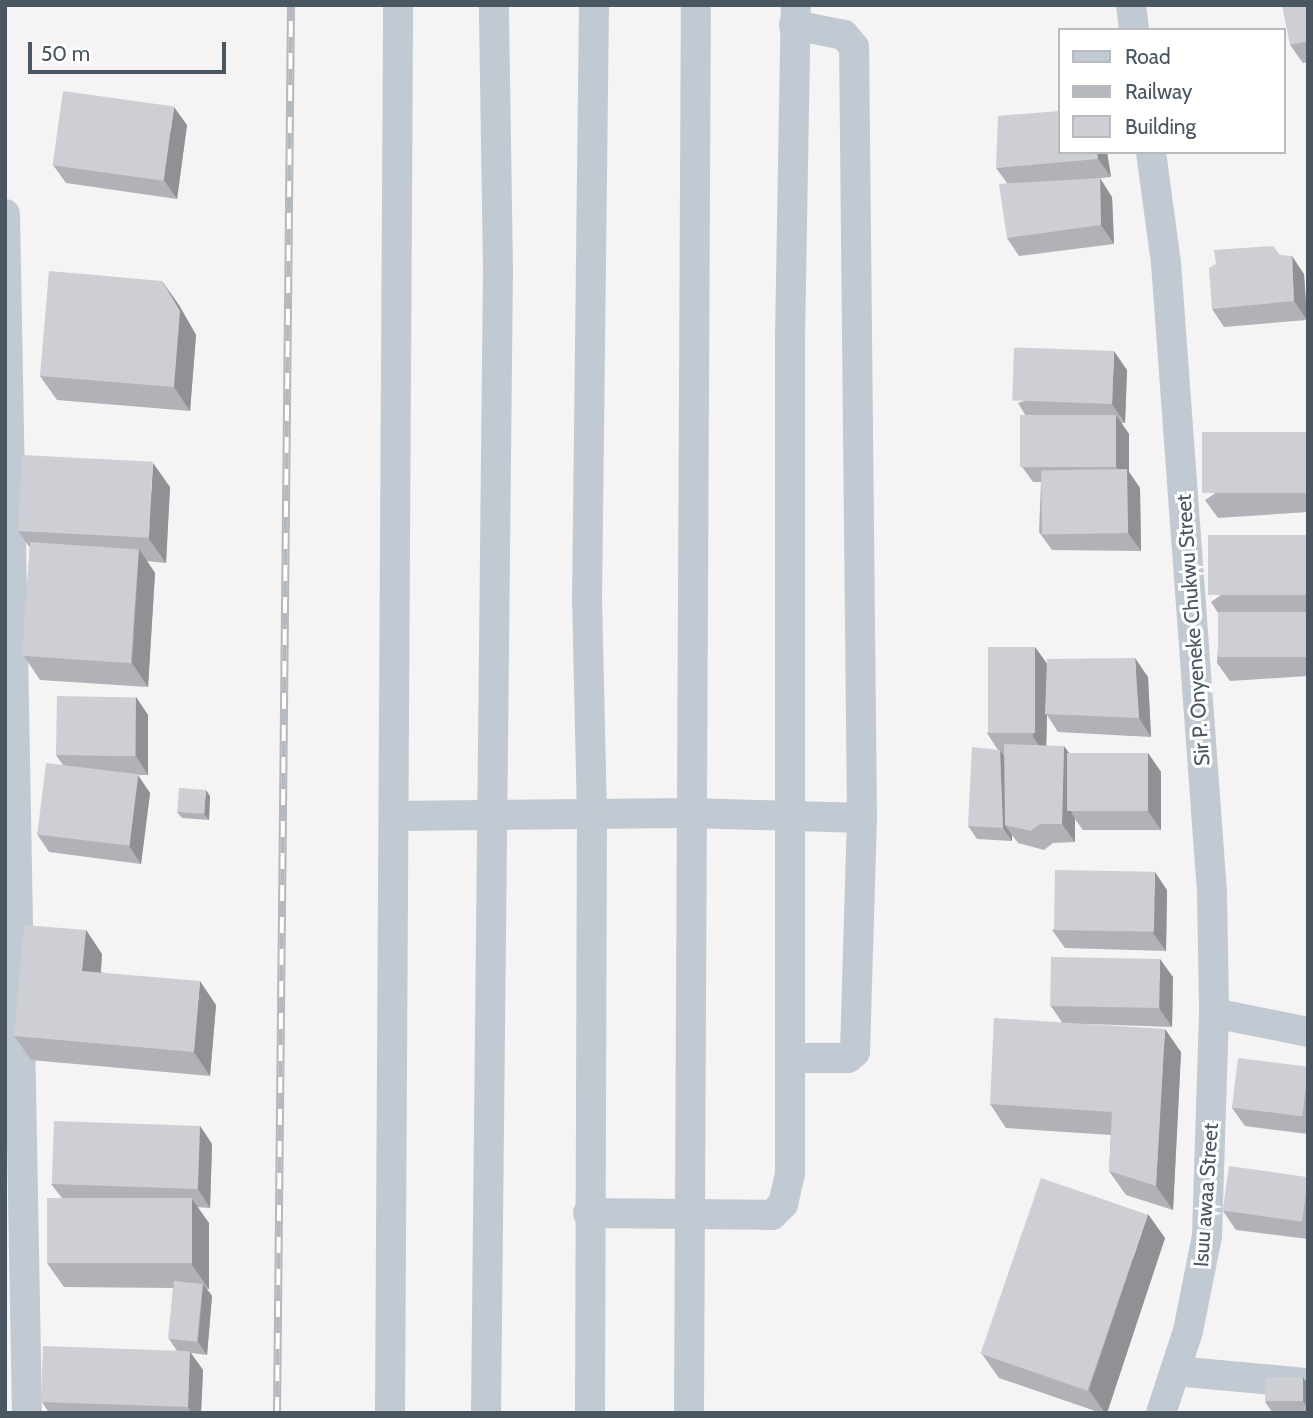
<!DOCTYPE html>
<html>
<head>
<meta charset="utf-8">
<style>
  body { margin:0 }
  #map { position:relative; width:1313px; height:1418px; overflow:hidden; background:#f5f3f3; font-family:Cabin,sans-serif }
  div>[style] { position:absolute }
  .minor>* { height:30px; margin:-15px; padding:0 15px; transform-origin:15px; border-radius:15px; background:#c1cad2 }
  .rail>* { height:8px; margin-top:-4px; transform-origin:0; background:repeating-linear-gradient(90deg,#fff 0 16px,#b5b8bd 0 32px); box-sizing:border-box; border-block:2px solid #b5b8bd }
  .wall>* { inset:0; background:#b0b2b7 }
  .shaded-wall>* { inset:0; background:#909195 }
  .building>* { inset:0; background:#cdcfd5; transform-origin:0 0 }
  span { translate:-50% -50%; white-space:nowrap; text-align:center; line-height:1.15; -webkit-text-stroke:6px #fff; paint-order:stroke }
  .street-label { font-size:21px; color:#4a5661 }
  .frame { position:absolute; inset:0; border:7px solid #4a5661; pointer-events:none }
  .legend { position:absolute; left:1058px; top:28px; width:228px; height:126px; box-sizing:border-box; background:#fff; border:2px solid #b7bbc0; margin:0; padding:9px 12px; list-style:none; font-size:21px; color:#4a5661 }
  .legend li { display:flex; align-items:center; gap:14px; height:35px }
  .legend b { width:35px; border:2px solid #b7bbc0 }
  .scale { position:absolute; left:28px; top:42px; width:198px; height:32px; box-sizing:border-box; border:4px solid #4a5661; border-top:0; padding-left:9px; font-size:21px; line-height:24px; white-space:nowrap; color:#4a5661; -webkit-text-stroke:5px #fff; paint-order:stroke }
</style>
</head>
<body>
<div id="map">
  <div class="minor">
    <i style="left:1131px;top:5px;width:25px;rotate:83deg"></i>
    <i style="left:1151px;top:152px;width:112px;rotate:82.3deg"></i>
    <i style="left:1166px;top:263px;width:632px;rotate:85.82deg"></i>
    <i style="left:1212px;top:893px;width:120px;rotate:89deg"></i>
    <i style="left:1214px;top:1013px;width:223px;rotate:91.8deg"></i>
    <i style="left:1207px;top:1236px;width:97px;rotate:101.3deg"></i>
    <i style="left:1188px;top:1331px;width:86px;rotate:108.2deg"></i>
    <i style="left:5px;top:214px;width:1199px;rotate:88.95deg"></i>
    <i style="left:394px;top:816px;width:297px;rotate:-0.6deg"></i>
    <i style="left:691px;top:813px;width:171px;rotate:1.7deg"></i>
    <i style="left:1214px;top:1013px;width:96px;rotate:11.4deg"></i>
    <i style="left:794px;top:1058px;width:54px"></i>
    <i style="left:848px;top:1058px;width:9px;rotate:-41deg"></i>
    <i style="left:855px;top:1052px;width:234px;rotate:-88.3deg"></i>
    <i style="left:862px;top:818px;width:771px;rotate:-90.59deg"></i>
    <i style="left:854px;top:47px;width:16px;rotate:-130deg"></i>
    <i style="left:844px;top:35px;width:51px;rotate:-168.7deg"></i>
    <i style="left:588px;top:1213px;width:184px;rotate:0.6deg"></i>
    <i style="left:772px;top:1215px;width:16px;rotate:-45deg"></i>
    <i style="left:783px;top:1204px;width:32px;rotate:-77deg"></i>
    <i style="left:790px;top:1173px;width:835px;rotate:-90deg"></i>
    <i style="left:790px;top:338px;width:333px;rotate:-89deg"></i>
    <i style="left:1175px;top:1371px;width:134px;rotate:5.2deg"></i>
    <i style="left:390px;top:1413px;width:1408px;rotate:-89.67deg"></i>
    <i style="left:486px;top:1413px;width:1143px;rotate:-89.4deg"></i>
    <i style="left:498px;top:270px;width:265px;rotate:-90.9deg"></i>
    <i style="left:590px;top:1413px;width:596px;rotate:-89.81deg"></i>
    <i style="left:592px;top:817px;width:214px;rotate:-91.3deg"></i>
    <i style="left:587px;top:603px;width:598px;rotate:-89.33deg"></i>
    <i style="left:689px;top:1413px;width:1408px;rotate:-89.72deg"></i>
  </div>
  <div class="rail">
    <i style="left:277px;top:1413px;width:1408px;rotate:-89.43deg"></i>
  </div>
  <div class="wall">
    <i style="clip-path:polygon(1308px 5px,1308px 62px,1303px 63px,1290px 45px)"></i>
    <i style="clip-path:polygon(187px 125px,177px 199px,66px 183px,53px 165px)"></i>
    <i style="clip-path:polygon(1107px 152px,1111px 177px,1093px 179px,1112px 197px,1114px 244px,1019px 256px,1007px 238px,1007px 183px,996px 168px)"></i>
    <i style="clip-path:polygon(1280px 255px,1304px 274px,1307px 320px,1224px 327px,1212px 309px)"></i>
    <i style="clip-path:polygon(179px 305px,196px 335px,190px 411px,57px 400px,40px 376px)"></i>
    <i style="clip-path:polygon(1127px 370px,1125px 423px,1121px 423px,1129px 434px,1129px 472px,1140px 488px,1141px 551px,1052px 550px,1039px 532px,1041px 482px,1033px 482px,1020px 464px,1026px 416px,1018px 403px)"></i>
    <i style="clip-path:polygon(1308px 432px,1308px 512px,1218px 518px,1205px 500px)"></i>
    <i style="clip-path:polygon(170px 487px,166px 563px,147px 561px,155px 573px,148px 687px,40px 680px,24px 656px,30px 548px,18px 531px)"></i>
    <i style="clip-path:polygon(1308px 535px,1308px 676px,1230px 681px,1217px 663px,1220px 616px,1211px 602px)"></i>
    <i style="clip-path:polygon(1035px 647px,1047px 664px,1148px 677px,1151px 737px,1058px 732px,1047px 715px,1046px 745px,1072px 757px,1148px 753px,1161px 772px,1161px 830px,1083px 830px,1075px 819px,1075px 842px,1053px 843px,1044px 850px,1018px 843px,1012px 835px,1012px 841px,977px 839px,968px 826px,998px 750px,987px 733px)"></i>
    <i style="clip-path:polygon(136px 697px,148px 715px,148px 775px,137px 775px,150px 793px,141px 864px,49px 852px,37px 834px,63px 765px,56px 755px)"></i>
    <i style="clip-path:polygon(210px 796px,209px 820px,182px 818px,177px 812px)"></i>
    <i style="clip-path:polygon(1167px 890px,1166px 951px,1065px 948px,1052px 930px)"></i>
    <i style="clip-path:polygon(86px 930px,102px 954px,101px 972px,216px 1005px,210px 1076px,31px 1060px,14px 1036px)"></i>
    <i style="clip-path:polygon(1173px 977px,1172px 1027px,1088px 1024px,1181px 1052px,1173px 1210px,1126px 1195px,1109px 1171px,1111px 1135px,1006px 1128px,990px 1104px,1062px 1022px,1050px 1005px)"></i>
    <i style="clip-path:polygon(1308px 1067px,1308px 1134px,1245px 1126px,1232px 1108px)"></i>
    <i style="clip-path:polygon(200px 1126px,212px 1144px,210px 1208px,197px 1207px,209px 1223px,209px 1289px,207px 1289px,212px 1296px,207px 1355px,191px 1353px,203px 1370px,201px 1413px,49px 1413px,42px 1402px,177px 1351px,169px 1339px,173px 1288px,64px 1287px,47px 1263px,62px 1198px,51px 1184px)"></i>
    <i style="clip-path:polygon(1308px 1177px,1308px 1239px,1236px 1230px,1223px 1211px)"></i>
    <i style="clip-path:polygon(1165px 1238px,1107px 1413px,1101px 1413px,999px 1378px,982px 1354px)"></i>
    <i style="clip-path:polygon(1303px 1377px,1308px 1385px,1308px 1413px,1273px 1413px,1265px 1402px)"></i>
  </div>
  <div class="shaded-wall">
    <i style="clip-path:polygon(174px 107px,187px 125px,177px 199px,164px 180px)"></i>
    <i style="clip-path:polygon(1097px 152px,1107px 152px,1111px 177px,1098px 159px)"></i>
    <i style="clip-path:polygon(1100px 178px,1112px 197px,1114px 244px,1101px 225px)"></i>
    <i style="clip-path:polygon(1292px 256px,1304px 274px,1307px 320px,1294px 301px)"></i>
    <i style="clip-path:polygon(162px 281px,179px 305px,196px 335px,190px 411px,174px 387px)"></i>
    <i style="clip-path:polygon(1114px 351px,1127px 370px,1125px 423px,1112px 404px)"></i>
    <i style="clip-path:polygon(1116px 415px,1129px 434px,1129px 472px,1140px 488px,1141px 551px,1128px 533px,1127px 483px,1116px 467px)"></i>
    <i style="clip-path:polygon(153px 463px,170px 487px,166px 563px,149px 539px)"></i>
    <i style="clip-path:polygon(139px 549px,155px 573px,148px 687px,132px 663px)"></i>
    <i style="clip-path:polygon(1035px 647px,1048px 665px,1045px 714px,1047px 715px,1046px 755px,1033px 737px)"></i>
    <i style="clip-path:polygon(1135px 658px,1148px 677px,1151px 737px,1139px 718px)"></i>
    <i style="clip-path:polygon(136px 697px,148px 715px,148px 775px,136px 756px)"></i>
    <i style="clip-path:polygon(1064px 746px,1077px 764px,1071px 812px,1075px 819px,1075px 842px,1062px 824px)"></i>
    <i style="clip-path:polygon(1000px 750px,1008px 762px,1005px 825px,1012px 835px,1012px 841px,1003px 828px)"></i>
    <i style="clip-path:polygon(1148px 753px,1161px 772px,1161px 830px,1148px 811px)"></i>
    <i style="clip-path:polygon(138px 775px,150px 793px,141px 864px,129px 846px)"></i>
    <i style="clip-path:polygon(206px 790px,210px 796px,209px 820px,204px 814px)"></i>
    <i style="clip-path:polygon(1155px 872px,1167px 890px,1166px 951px,1153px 933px)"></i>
    <i style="clip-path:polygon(86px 930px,102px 954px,99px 995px,82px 971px)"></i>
    <i style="clip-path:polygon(1160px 959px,1173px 977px,1172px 1027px,1159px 1008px)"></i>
    <i style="clip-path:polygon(200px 981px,216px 1005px,210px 1076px,194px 1052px)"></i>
    <i style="clip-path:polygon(1165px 1029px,1181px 1052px,1173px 1210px,1156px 1186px)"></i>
    <i style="clip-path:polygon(200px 1126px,212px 1144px,210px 1208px,198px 1189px)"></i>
    <i style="clip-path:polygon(192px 1199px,209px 1223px,209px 1289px,192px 1265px)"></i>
    <i style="clip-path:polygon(1148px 1214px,1165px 1238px,1107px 1413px,1105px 1413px,1089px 1390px)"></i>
    <i style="clip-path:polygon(203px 1284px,212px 1296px,207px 1355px,198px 1342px)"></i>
    <i style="clip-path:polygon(190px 1352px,203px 1370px,201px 1413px,192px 1413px,188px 1407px)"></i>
    <i style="clip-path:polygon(1303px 1377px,1308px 1385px,1308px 1408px,1303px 1401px)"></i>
  </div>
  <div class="building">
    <i style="clip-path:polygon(1282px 5px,1308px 5px,1308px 41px,1290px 45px)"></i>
    <i style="left:63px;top:91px;width:112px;height:75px;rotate:8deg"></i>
    <i style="clip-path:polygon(1059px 111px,1059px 152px,1097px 152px,1098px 159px,996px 168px,998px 116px)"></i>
    <i style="clip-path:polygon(1100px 178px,1101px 225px,1007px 238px,999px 184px)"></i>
    <i style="clip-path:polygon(1273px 246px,1280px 255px,1292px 256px,1294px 301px,1212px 309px,1209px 268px,1216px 264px,1214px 250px)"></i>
    <i style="clip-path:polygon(49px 271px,162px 281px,180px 311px,174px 387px,40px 376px)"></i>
    <i style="left:1114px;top:351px;width:53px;height:100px;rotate:92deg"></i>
    <i style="left:1116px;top:415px;width:52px;height:96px;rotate:90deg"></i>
    <i style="left:1308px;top:432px;width:61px;height:106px;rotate:90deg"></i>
    <i style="left:22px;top:455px;width:131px;height:76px;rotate:3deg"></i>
    <i style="left:1127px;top:469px;width:64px;height:86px;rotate:89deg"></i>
    <i style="left:1308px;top:535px;width:60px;height:100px;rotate:90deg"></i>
    <i style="left:30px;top:542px;width:109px;height:114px;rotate:4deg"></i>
    <i style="left:1308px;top:612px;width:45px;height:90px;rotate:90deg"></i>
    <i style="left:988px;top:647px;width:47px;height:86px"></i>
    <i style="clip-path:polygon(1135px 658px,1139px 718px,1045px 714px,1047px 659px)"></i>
    <i style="left:57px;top:696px;width:79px;height:59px;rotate:1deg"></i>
    <i style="clip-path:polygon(1004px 744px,1064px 746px,1062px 824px,1040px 824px,1031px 831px,1005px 825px)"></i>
    <i style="clip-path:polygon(972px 747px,1000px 750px,1003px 828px,968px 826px)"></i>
    <i style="left:1148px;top:753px;width:58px;height:81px;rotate:90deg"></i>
    <i style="left:46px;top:763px;width:93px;height:72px;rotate:7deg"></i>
    <i style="left:179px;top:788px;width:27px;height:24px;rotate:4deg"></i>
    <i style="left:1055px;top:870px;width:100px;height:60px;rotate:1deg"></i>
    <i style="clip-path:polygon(24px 925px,86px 930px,82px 971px,200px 981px,194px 1052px,14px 1036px)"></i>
    <i style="left:1160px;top:959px;width:49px;height:109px;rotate:91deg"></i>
    <i style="clip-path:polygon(994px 1018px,1165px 1029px,1156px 1186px,1109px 1171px,1112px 1112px,990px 1104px)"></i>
    <i style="left:1238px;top:1058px;width:71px;height:50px;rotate:7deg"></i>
    <i style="left:54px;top:1121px;width:146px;height:63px;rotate:2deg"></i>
    <i style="left:1229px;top:1166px;width:80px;height:45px;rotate:8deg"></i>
    <i style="left:1041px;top:1178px;width:113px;height:186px;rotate:19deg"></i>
    <i style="left:47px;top:1198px;width:145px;height:65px"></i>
    <i style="left:174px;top:1281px;width:29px;height:58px;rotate:6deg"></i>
    <i style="left:43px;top:1346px;width:147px;height:56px;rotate:2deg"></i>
    <i style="left:1303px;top:1377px;width:24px;height:38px;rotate:90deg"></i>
  </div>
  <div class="street-label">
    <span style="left:1193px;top:630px;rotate:-94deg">Sir P. Onyeneke Chukwu Street</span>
    <span style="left:1206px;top:1195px;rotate:-86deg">Isuu awaa Street</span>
  </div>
  <div class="frame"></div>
  <ul class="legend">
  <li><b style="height:9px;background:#c1cad2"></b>Road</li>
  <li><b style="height:9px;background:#b5b8bd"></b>Railway</li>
  <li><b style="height:19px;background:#cdcfd5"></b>Building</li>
  </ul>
  <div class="scale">50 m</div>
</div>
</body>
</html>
